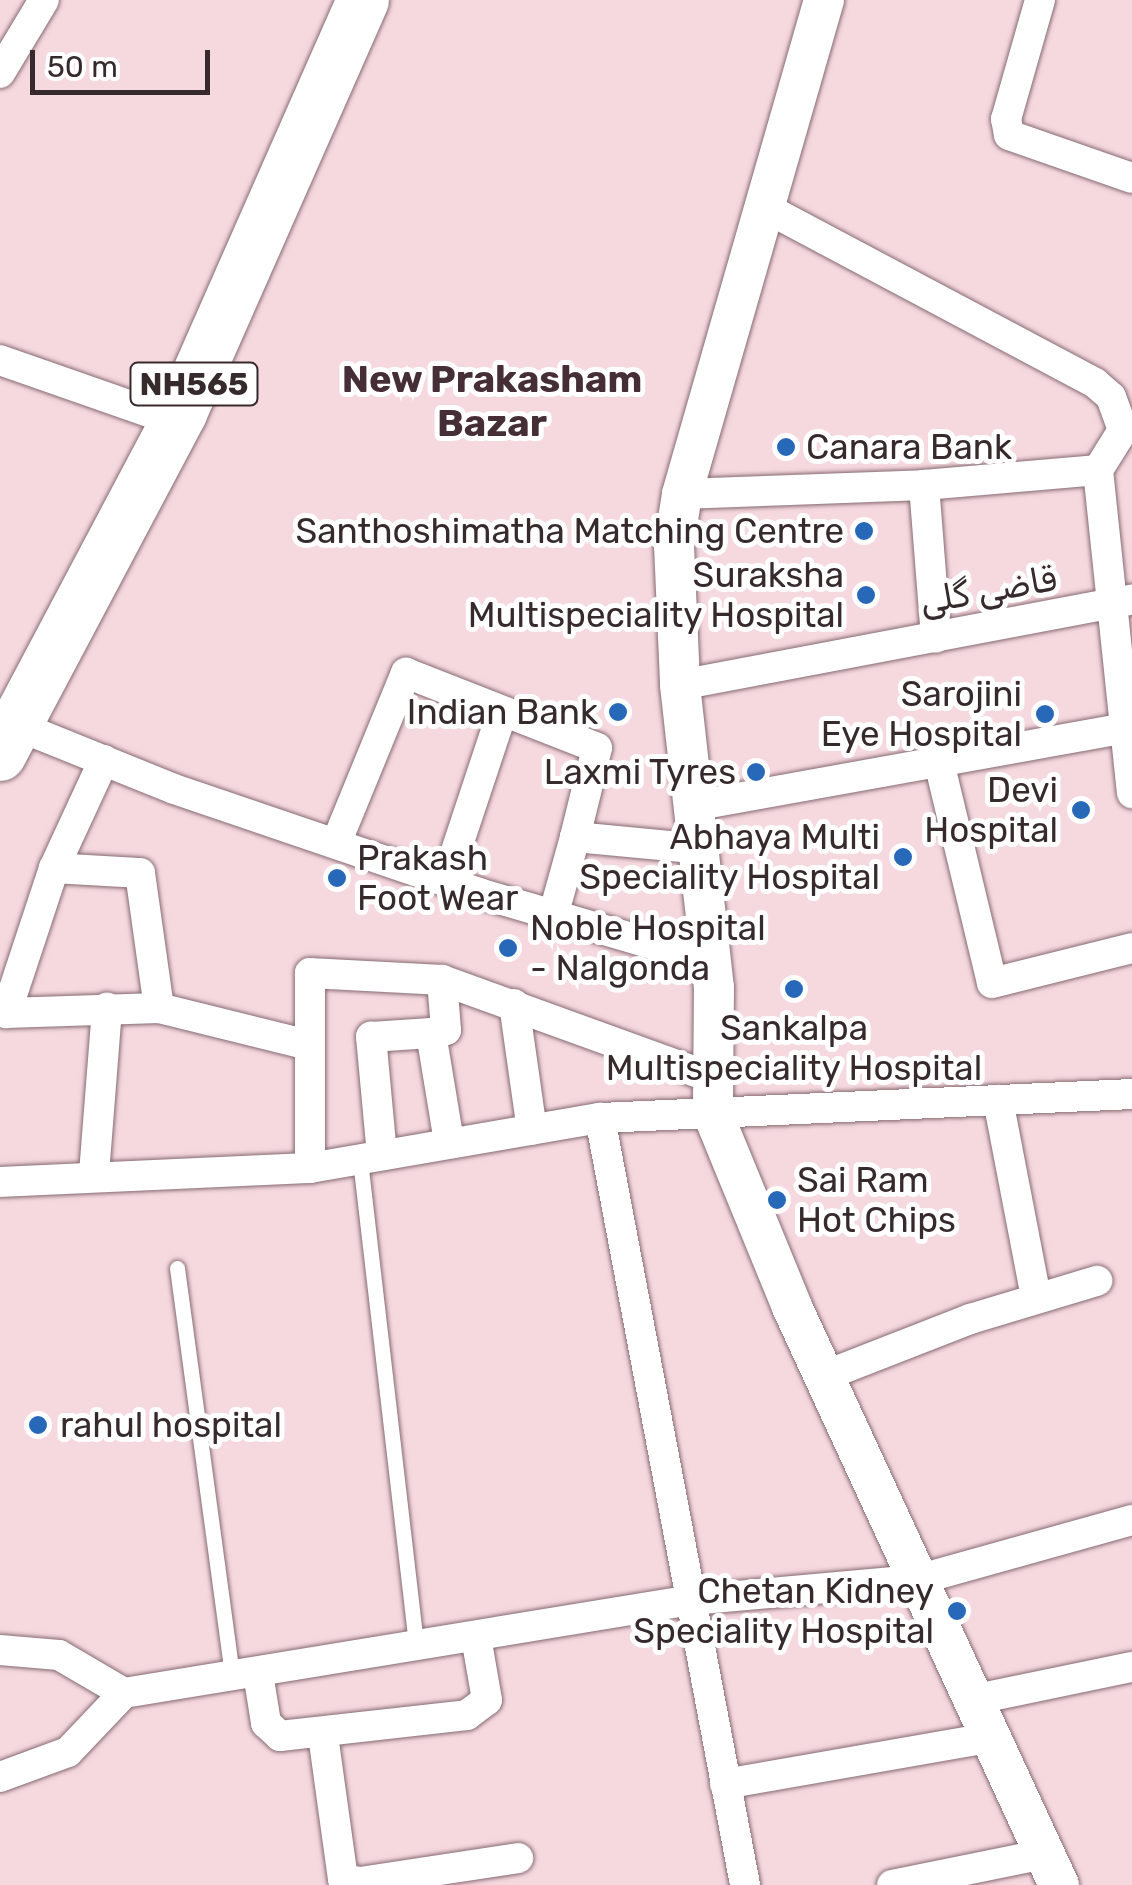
<!DOCTYPE html>
<html>
<head>
<meta charset="utf-8">
<style>
  body { margin:0 }
  #map { position:relative; width:1132px; height:1885px; overflow:hidden; background:#f6d8df; font-family:Rubik,Vazirmatn,sans-serif }
  div>[style] { position:absolute }
  .roads { filter:drop-shadow(0 0 2px #866b72) drop-shadow(0 0 2px #866b72) }
  .lane>* { height:15px; margin:-7.5px; padding:0 7.5px; transform-origin:7.5px; border-radius:7.5px; background:#fff }
  .street>* { height:30px; margin:-15px; padding:0 15px; transform-origin:15px; border-radius:15px; background:#fff }
  .secondary>* { height:40px; margin:-20px; padding:0 20px; transform-origin:20px; border-radius:20px; background:#fff }
  .highway>* { height:52px; margin:-26px; padding:0 26px; transform-origin:26px; border-radius:26px; background:#fff }
  .dots>* { width:28px; height:28px; translate:-50% -50%; box-sizing:border-box; border:5px solid #fff; border-radius:50% }
  span { translate:-50% -50%; white-space:nowrap; text-align:center; line-height:1.15; -webkit-text-stroke:10px #fff; paint-order:stroke }
  .shield-label span { padding:2px 8px; background:#fff; border:2px solid; border-radius:8px; -webkit-text-stroke-width:0 }
  .shield-label { font-size:32px; color:#362a2d; font-weight:700 }
  .poi-label { font-size:35px; color:#362a2d }
  .left { translate:0 -50%; text-align:left }
  .right { translate:-100% -50%; text-align:right }
  .street-label { font-size:35px; color:#362a2d }
  .neighbourhood-label { font-size:38px; color:#452e35; font-weight:700 }
  .scale { position:absolute; left:30px; top:50px; width:180px; height:45px; box-sizing:border-box; border:5px solid #362a2d; border-top:0; padding-left:12px; font-size:30px; line-height:35px; white-space:nowrap; color:#362a2d; -webkit-text-stroke:8px #fff; paint-order:stroke }
</style>
</head>
<body>
<div id="map">
  <div class="roads">
    <div class="lane">
      <i style="left:360px;top:1160px;width:489px;rotate:83.4deg"></i>
      <i style="left:177px;top:1268px;width:413px;rotate:82.3deg"></i>
    </div>
    <div class="street">
      <i style="left:1040px;top:0;width:124px;rotate:105.9deg"></i>
      <i style="left:1006px;top:119px;width:16px;rotate:79deg"></i>
      <i style="left:1009px;top:135px;width:130px;rotate:19.3deg"></i>
      <i style="left:0;top:73px;width:85px;rotate:-58.9deg"></i>
      <i style="left:764px;top:207px;width:375px;rotate:28deg"></i>
      <i style="left:1095px;top:383px;width:21px;rotate:41deg"></i>
      <i style="left:1111px;top:397px;width:35px;rotate:70deg"></i>
      <i style="left:1123px;top:430px;width:47px;rotate:122deg"></i>
      <i style="left:0;top:360px;width:173px;rotate:19.3deg"></i>
      <i style="left:924px;top:485px;width:153px;rotate:85.5deg"></i>
      <i style="left:682px;top:494px;width:242px;rotate:-2.1deg"></i>
      <i style="left:924px;top:485px;width:175px;rotate:-4.9deg"></i>
      <i style="left:1098px;top:470px;width:325px;rotate:84deg"></i>
      <i style="left:680px;top:685px;width:460px;rotate:-10.7deg"></i>
      <i style="left:18px;top:726px;width:168px;rotate:22deg"></i>
      <i style="left:174px;top:789px;width:322px;rotate:18.8deg"></i>
      <i style="left:479px;top:893px;width:241px;rotate:16.4deg"></i>
      <i style="left:939px;top:762px;width:227px;rotate:76.5deg"></i>
      <i style="left:992px;top:983px;width:144px;rotate:-14deg"></i>
      <i style="left:698px;top:805px;width:436px;rotate:-10.2deg"></i>
      <i style="left:337px;top:841px;width:182px;rotate:-67.7deg"></i>
      <i style="left:406px;top:673px;width:205px;rotate:21.4deg"></i>
      <i style="left:597px;top:748px;width:92px;rotate:103.9deg"></i>
      <i style="left:575px;top:837px;width:129px;rotate:5.4deg"></i>
      <i style="left:54px;top:868px;width:119px;rotate:-65.2deg"></i>
      <i style="left:446px;top:881px;width:177px;rotate:-71.6deg"></i>
      <i style="left:553px;top:916px;width:82px;rotate:-74.4deg"></i>
      <i style="left:442px;top:980px;width:50px;rotate:85.4deg"></i>
      <i style="left:446px;top:1030px;width:15px;rotate:169deg"></i>
      <i style="left:431px;top:1033px;width:110px;rotate:80.6deg"></i>
      <i style="left:514px;top:1004px;width:127px;rotate:81.9deg"></i>
      <i style="left:159px;top:1008px;width:136px;rotate:-98deg"></i>
      <i style="left:140px;top:873px;width:86px;rotate:-176.7deg"></i>
      <i style="left:54px;top:868px;width:153px;rotate:108.3deg"></i>
      <i style="left:6px;top:1013px;width:153px;rotate:-1.9deg"></i>
      <i style="left:159px;top:1008px;width:154px;rotate:13.9deg"></i>
      <i style="left:998px;top:1100px;width:201px;rotate:79.1deg"></i>
      <i style="left:600px;top:1118px;width:781px;rotate:79.29deg"></i>
      <i style="left:382px;top:1155px;width:119px;rotate:-95.3deg"></i>
      <i style="left:371px;top:1037px;width:60px;rotate:-3.8deg"></i>
      <i style="left:310px;top:1168px;width:195px;rotate:-90deg"></i>
      <i style="left:310px;top:973px;width:132px;rotate:3deg"></i>
      <i style="left:442px;top:980px;width:287px;rotate:19.9deg"></i>
      <i style="left:94px;top:1174px;width:167px;rotate:-85.5deg"></i>
      <i style="left:0;top:1182px;width:310px;rotate:-2.6deg"></i>
      <i style="left:310px;top:1168px;width:294px;rotate:-9.8deg"></i>
      <i style="left:600px;top:1118px;width:533px;rotate:-2.58deg"></i>
      <i style="left:824px;top:1376px;width:157px;rotate:-21.3deg"></i>
      <i style="left:970px;top:1319px;width:133px;rotate:-16.7deg"></i>
      <i style="left:0;top:1650px;width:59px;rotate:4.8deg"></i>
      <i style="left:59px;top:1655px;width:75px;rotate:30.3deg"></i>
      <i style="left:124px;top:1693px;width:575px;rotate:-9.31deg"></i>
      <i style="left:691px;top:1600px;width:227px;rotate:-5.1deg"></i>
      <i style="left:917px;top:1580px;width:223px;rotate:-15.6deg"></i>
      <i style="left:258px;top:1673px;width:51px;rotate:80.9deg"></i>
      <i style="left:266px;top:1723px;width:19px;rotate:43deg"></i>
      <i style="left:280px;top:1736px;width:188px;rotate:-6.4deg"></i>
      <i style="left:467px;top:1715px;width:25px;rotate:-37deg"></i>
      <i style="left:487px;top:1700px;width:64px;rotate:-99.9deg"></i>
      <i style="left:972px;top:1700px;width:163px;rotate:-11.7deg"></i>
      <i style="left:323px;top:1735px;width:145px;rotate:82.1deg"></i>
      <i style="left:343px;top:1879px;width:17px;rotate:10deg"></i>
      <i style="left:360px;top:1882px;width:160px;rotate:-8.6deg"></i>
      <i style="left:0;top:1777px;width:72px;rotate:-20.2deg"></i>
      <i style="left:68px;top:1752px;width:81px;rotate:-46.5deg"></i>
      <i style="left:725px;top:1784px;width:268px;rotate:-9.9deg"></i>
      <i style="left:892px;top:1885px;width:155px;rotate:-11.5deg"></i>
    </div>
    <div class="secondary">
      <i style="left:824px;top:0;width:514px;rotate:106.04deg"></i>
      <i style="left:682px;top:494px;width:52px;rotate:98.9deg"></i>
      <i style="left:674px;top:545px;width:140px;rotate:87.5deg"></i>
      <i style="left:680px;top:685px;width:304px;rotate:83.6deg"></i>
      <i style="left:714px;top:987px;width:127px;rotate:90.5deg"></i>
      <i style="left:713px;top:1114px;width:209px;rotate:67.7deg"></i>
      <i style="left:792px;top:1307px;width:637px;rotate:65.21deg"></i>
    </div>
    <div class="highway">
      <i style="left:0;top:755px;width:387px;rotate:-62.1deg"></i>
      <i style="left:181px;top:413px;width:451px;rotate:-66.2deg"></i>
    </div>
  </div>
  <div class="dots">
    <i style="left:786px;top:447px;background:#2768b9"></i>
    <i style="left:864px;top:531px;background:#2768b9"></i>
    <i style="left:866px;top:595px;background:#2768b9"></i>
    <i style="left:618px;top:712px;background:#2768b9"></i>
    <i style="left:1045px;top:714px;background:#2768b9"></i>
    <i style="left:756px;top:772px;background:#2768b9"></i>
    <i style="left:1081px;top:810px;background:#2768b9"></i>
    <i style="left:903px;top:857px;background:#2768b9"></i>
    <i style="left:337px;top:878px;background:#2768b9"></i>
    <i style="left:508px;top:948px;background:#2768b9"></i>
    <i style="left:794px;top:989px;background:#2768b9"></i>
    <i style="left:777px;top:1200px;background:#2768b9"></i>
    <i style="left:38px;top:1425px;background:#2768b9"></i>
    <i style="left:957px;top:1611px;background:#2768b9"></i>
  </div>
  <div class="shield-label">
    <span style="left:194px;top:384px">NH565</span>
  </div>
  <div class="poi-label">
    <span class="left" style="left:806px;top:447px">Canara Bank</span>
    <span class="right" style="left:844px;top:531px">Santhoshimatha Matching Centre</span>
    <span class="right" style="left:844px;top:595px">Suraksha<br>Multispeciality Hospital</span>
    <span class="right" style="left:1022px;top:714px">Sarojini<br>Eye Hospital</span>
    <span class="right" style="left:598px;top:712px">Indian Bank</span>
    <span class="right" style="left:736px;top:772px">Laxmi Tyres</span>
    <span class="right" style="left:1058px;top:810px">Devi<br>Hospital</span>
    <span class="right" style="left:880px;top:857px">Abhaya Multi<br>Speciality Hospital</span>
    <span class="left" style="left:357px;top:878px">Prakash<br>Foot Wear</span>
    <span class="left" style="left:530px;top:948px">Noble Hospital<br>- Nalgonda</span>
    <span style="left:794px;top:1048px">Sankalpa<br>Multispeciality Hospital</span>
    <span class="left" style="left:797px;top:1200px">Sai Ram<br>Hot Chips</span>
    <span class="left" style="left:60px;top:1425px">rahul hospital</span>
    <span class="right" style="left:934px;top:1611px">Chetan Kidney<br>Speciality Hospital</span>
  </div>
  <div class="street-label">
    <span style="left:988px;top:590px;rotate:-10deg">قاضی گلی</span>
  </div>
  <div class="neighbourhood-label">
    <span style="left:492px;top:402px">New Prakasham<br>Bazar</span>
  </div>
  <div class="scale">50 m</div>
</div>
</body>
</html>
